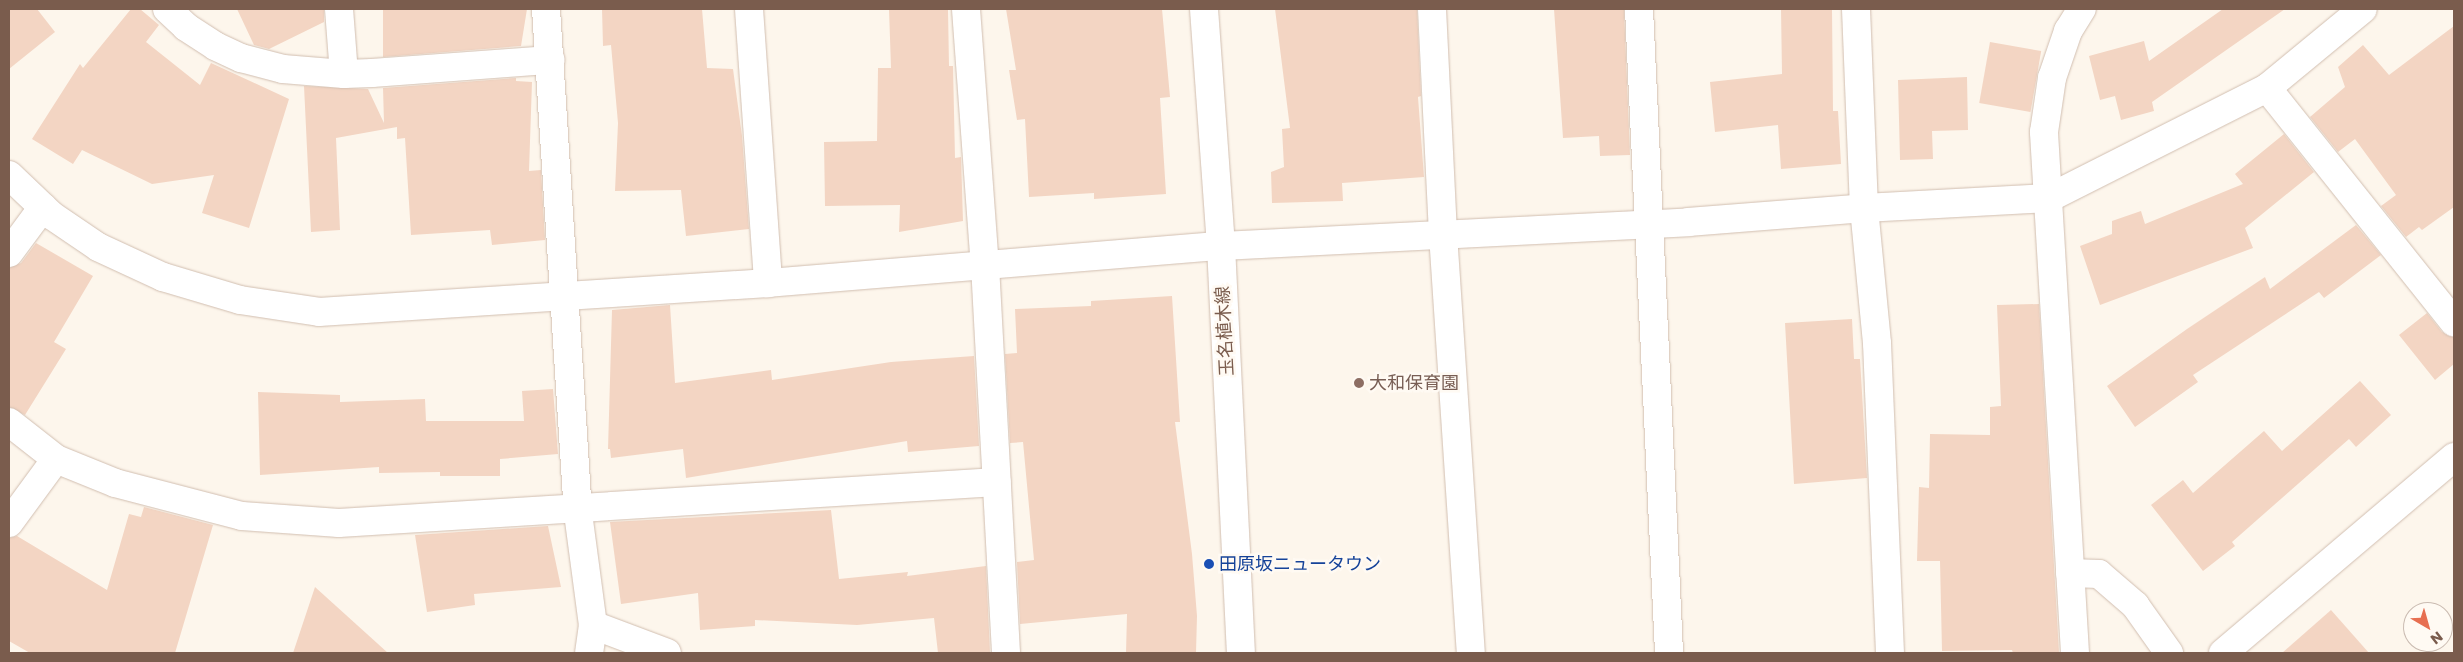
<!DOCTYPE html>
<html>
<head>
<meta charset="utf-8">
<style>
  body { margin:0 }
  #map { position:relative; width:2463px; height:662px; overflow:hidden; background:#fdf6ec; font-family:Poppins,"Noto Sans JP",sans-serif }
  div>[style] { position:absolute }
  .building>* { inset:0; background:#f3d5c3; transform-origin:0 0 }
  .roads { filter:drop-shadow(0 0 1px #d1beb0) drop-shadow(0 0 1px #d1beb0) }
  .street>* { height:28px; margin:-14px; padding:0 14px; transform-origin:14px; border-radius:14px; background:#fff }
  .secondary>* { height:28px; margin:-14px; padding:0 14px; transform-origin:14px; border-radius:14px; background:#fff }
  .dots>* { width:14px; height:14px; translate:-50% -50%; box-sizing:border-box; border:2px solid #fffaf3; border-radius:50% }
  span { translate:-50% -50%; white-space:nowrap; text-align:center; line-height:1.15; -webkit-text-stroke:5px #fffaf3; paint-order:stroke }
  .street-label { font-size:18px; color:#7a5c4d }
  .education-label { font-size:18px; color:#785e54 }
  .left { translate:0 -50%; text-align:left }
  .transit-label { font-size:18px; color:#164399 }
  .frame { position:absolute; inset:0; border:10px solid #7a5c4d; pointer-events:none }
  .north { position:absolute; left:2403px; top:602px; width:50px; height:50px; box-sizing:border-box; background:#fffaf3; border:1px solid #cabbb1; border-radius:50%; rotate:142deg; font-size:14px; font-weight:700; line-height:20px; text-align:center; color:#7a5c4d }
  .north::after { content:''; display:block; margin:auto; width:18px; height:22px; background:#e76f51; clip-path:polygon(50% 0,100% 100%,50% 72%,0 100%) }
</style>
</head>
<body>
<div id="map">
  <div class="building">
    <i style="clip-path:polygon(9px 9px,37px 9px,55px 32px,9px 69px)"></i>
    <i style="clip-path:polygon(131px 9px,140px 9px,159px 25px,146px 42px,200px 85px,211px 63px,289px 99px,249px 228px,202px 213px,214px 175px,152px 184px,82px 150px,73px 164px,32px 139px,80px 64px,83px 68px)"></i>
    <i style="clip-path:polygon(237px 9px,324px 9px,324px 22px,269px 49px,254px 45px)"></i>
    <i style="clip-path:polygon(383px 9px,527px 9px,521px 46px,383px 57px)"></i>
    <i style="clip-path:polygon(602px 9px,702px 9px,707px 68px,733px 69px,742px 136px,749px 229px,686px 236px,681px 190px,615px 191px,618px 123px,611px 45px,603px 46px)"></i>
    <i style="clip-path:polygon(889px 9px,948px 9px,949px 66px,953px 66px,955px 158px,961px 157px,963px 221px,899px 232px,900px 205px,825px 206px,824px 142px,877px 141px,878px 68px,891px 68px)"></i>
    <i style="clip-path:polygon(1006px 9px,1162px 9px,1170px 97px,1160px 98px,1166px 194px,1094px 199px,1094px 193px,1029px 197px,1025px 119px,1017px 120px,1009px 70px,1016px 70px)"></i>
    <i style="clip-path:polygon(1275px 9px,1417px 9px,1421px 96px,1418px 97px,1424px 177px,1342px 183px,1343px 201px,1272px 203px,1271px 172px,1284px 167px,1282px 129px,1290px 128px)"></i>
    <i style="clip-path:polygon(1554px 9px,1624px 9px,1630px 155px,1600px 156px,1599px 136px,1563px 138px)"></i>
    <i style="clip-path:polygon(1781px 9px,1832px 9px,1833px 111px,1838px 111px,1841px 164px,1781px 169px,1778px 125px,1715px 132px,1710px 82px,1782px 74px)"></i>
    <i style="clip-path:polygon(2223px 9px,2285px 9px,2152px 102px,2154px 111px,2121px 120px,2115px 96px,2100px 100px,2089px 56px,2144px 41px,2149px 61px)"></i>
    <i style="clip-path:polygon(2454px 26px,2454px 207px,2422px 230px,2419px 227px,2406px 237px,2381px 206px,2396px 195px,2355px 139px,2338px 152px,2310px 117px,2345px 87px,2338px 67px,2363px 45px,2389px 75px)"></i>
    <i style="left:1990px;top:42px;width:52px;height:62px;rotate:10deg"></i>
    <i style="clip-path:polygon(1967px 77px,1968px 130px,1932px 131px,1933px 159px,1900px 160px,1898px 80px)"></i>
    <i style="clip-path:polygon(516px 78px,516px 81px,532px 82px,529px 171px,541px 170px,545px 240px,492px 245px,490px 230px,411px 235px,405px 138px,397px 139px,397px 127px,336px 138px,340px 230px,311px 232px,304px 86px,368px 89px,384px 123px,383px 88px)"></i>
    <i style="clip-path:polygon(2284px 134px,2314px 172px,2245px 228px,2253px 248px,2100px 305px,2080px 246px,2112px 234px,2112px 221px,2141px 211px,2145px 224px,2243px 184px,2235px 174px)"></i>
    <i style="clip-path:polygon(2356px 225px,2381px 255px,2324px 298px,2319px 292px,2193px 375px,2198px 382px,2135px 427px,2107px 386px,2187px 329px,2265px 277px,2270px 289px)"></i>
    <i style="clip-path:polygon(36px 243px,93px 276px,54px 342px,66px 349px,25px 415px,9px 407px,9px 268px,21px 263px)"></i>
    <i style="clip-path:polygon(1172px 296px,1180px 422px,1175px 422px,1192px 554px,1197px 616px,1196px 653px,1126px 653px,1127px 614px,1020px 624px,1017px 562px,1034px 560px,1023px 442px,1010px 443px,1005px 354px,1017px 353px,1015px 309px,1091px 306px,1091px 301px)"></i>
    <i style="clip-path:polygon(2039px 304px,2059px 653px,2013px 653px,2012px 650px,1942px 651px,1940px 561px,1917px 561px,1919px 487px,1929px 488px,1930px 434px,1990px 435px,1990px 407px,2001px 406px,1997px 305px)"></i>
    <i style="clip-path:polygon(670px 305px,675px 383px,771px 370px,772px 380px,891px 362px,974px 356px,979px 446px,908px 452px,907px 441px,686px 478px,683px 449px,611px 458px,610px 449px,608px 449px,612px 310px)"></i>
    <i style="clip-path:polygon(2427px 313px,2442px 332px,2454px 337px,2454px 364px,2435px 380px,2399px 335px)"></i>
    <i style="clip-path:polygon(1852px 319px,1854px 359px,1860px 359px,1867px 478px,1794px 484px,1785px 323px)"></i>
    <i style="clip-path:polygon(2360px 381px,2391px 415px,2356px 447px,2349px 439px,2232px 542px,2235px 546px,2203px 571px,2151px 505px,2183px 480px,2193px 493px,2264px 431px,2282px 451px)"></i>
    <i style="clip-path:polygon(553px 389px,558px 454px,500px 459px,500px 476px,440px 476px,440px 472px,379px 473px,379px 467px,260px 475px,258px 392px,340px 395px,340px 402px,425px 399px,426px 421px,524px 421px,522px 391px)"></i>
    <i style="clip-path:polygon(144px 507px,213px 525px,175px 653px,30px 653px,9px 641px,9px 538px,17px 536px,107px 590px,129px 514px,141px 517px)"></i>
    <i style="clip-path:polygon(831px 510px,839px 579px,908px 572px,907px 576px,986px 566px,990px 653px,938px 653px,934px 618px,857px 625px,755px 620px,755px 626px,700px 630px,698px 593px,621px 604px,610px 522px)"></i>
    <i style="clip-path:polygon(548px 526px,561px 587px,474px 594px,475px 605px,427px 612px,415px 535px)"></i>
    <i style="clip-path:polygon(315px 587px,388px 653px,293px 653px)"></i>
    <i style="clip-path:polygon(2331px 610px,2369px 653px,2282px 653px)"></i>
  </div>
  <div class="roads">
    <div class="street">
      <i style="left:167px;top:9px;width:26px;rotate:43deg"></i>
      <i style="left:186px;top:27px;width:35px;rotate:33deg"></i>
      <i style="left:215px;top:46px;width:29px;rotate:25deg"></i>
      <i style="left:241px;top:58px;width:43px;rotate:14.7deg"></i>
      <i style="left:283px;top:69px;width:61px;rotate:4.7deg"></i>
      <i style="left:344px;top:74px;width:28px;rotate:-2deg"></i>
      <i style="left:372px;top:73px;width:179px;rotate:-4.2deg"></i>
      <i style="left:339px;top:9px;width:65px;rotate:85.6deg"></i>
      <i style="left:546px;top:9px;width:505px;rotate:86.37deg"></i>
      <i style="left:578px;top:513px;width:113px;rotate:82.4deg"></i>
      <i style="left:593px;top:625px;width:28px;rotate:98deg"></i>
      <i style="left:749px;top:9px;width:275px;rotate:86deg"></i>
      <i style="left:966px;top:9px;width:257px;rotate:85.8deg"></i>
      <i style="left:985px;top:265px;width:389px;rotate:86.9deg"></i>
      <i style="left:1432px;top:9px;width:225px;rotate:87.2deg"></i>
      <i style="left:1443px;top:234px;width:420px;rotate:86.2deg"></i>
      <i style="left:1639px;top:9px;width:645px;rotate:87.33deg"></i>
      <i style="left:1856px;top:9px;width:199px;rotate:87.7deg"></i>
      <i style="left:1864px;top:208px;width:136px;rotate:84.5deg"></i>
      <i style="left:1877px;top:343px;width:310px;rotate:87.6deg"></i>
      <i style="left:2267px;top:88px;width:300px;rotate:51.4deg"></i>
      <i style="left:9px;top:175px;width:58px;rotate:43.6deg"></i>
      <i style="left:51px;top:215px;width:57px;rotate:34.2deg"></i>
      <i style="left:98px;top:247px;width:72px;rotate:24.8deg"></i>
      <i style="left:163px;top:277px;width:80px;rotate:16.6deg"></i>
      <i style="left:240px;top:300px;width:80px;rotate:8.6deg"></i>
      <i style="left:319px;top:312px;width:450px;rotate:-3.7deg"></i>
      <i style="left:768px;top:283px;width:455px;rotate:-4.7deg"></i>
      <i style="left:1221px;top:246px;width:468px;rotate:-2.9deg"></i>
      <i style="left:1688px;top:222px;width:177px;rotate:-4.5deg"></i>
      <i style="left:1864px;top:208px;width:185px;rotate:-3.1deg"></i>
      <i style="left:2049px;top:198px;width:244px;rotate:-26.8deg"></i>
      <i style="left:2267px;top:88px;width:124px;rotate:-39.5deg"></i>
      <i style="left:9px;top:253px;width:57px;rotate:-53.5deg"></i>
      <i style="left:9px;top:422px;width:60px;rotate:38.2deg"></i>
      <i style="left:56px;top:459px;width:64px;rotate:22.1deg"></i>
      <i style="left:115px;top:483px;width:131px;rotate:14.6deg"></i>
      <i style="left:242px;top:516px;width:97px;rotate:4.1deg"></i>
      <i style="left:339px;top:523px;width:659px;rotate:-3.57deg"></i>
      <i style="left:9px;top:523px;width:79px;rotate:-53.7deg"></i>
      <i style="left:2070px;top:573px;width:29px;rotate:2deg"></i>
      <i style="left:2099px;top:574px;width:48px;rotate:40.7deg"></i>
      <i style="left:2135px;top:605px;width:59px;rotate:54.7deg"></i>
      <i style="left:593px;top:625px;width:79px;rotate:20.7deg"></i>
      <i style="left:2075px;top:653px;width:522px;rotate:-93.41deg"></i>
      <i style="left:2044px;top:132px;width:55px;rotate:-81.6deg"></i>
      <i style="left:2052px;top:78px;width:50px;rotate:-71.2deg"></i>
      <i style="left:2068px;top:31px;width:26px;rotate:-58deg"></i>
      <i style="left:2223px;top:653px;width:303px;rotate:-40.3deg"></i>
    </div>
    <div class="secondary">
      <i style="left:1204px;top:9px;width:238px;rotate:85.9deg"></i>
      <i style="left:1221px;top:246px;width:407px;rotate:87.2deg"></i>
    </div>
  </div>
  <div class="dots">
    <i style="left:1359px;top:383px;background:#8d6e63"></i>
    <i style="left:1209px;top:564px;background:#1a4fb4"></i>
  </div>
  <div class="street-label">
    <span style="left:1225px;top:331px;rotate:-93deg">玉名植木線</span>
  </div>
  <div class="education-label">
    <span class="left" style="left:1369px;top:383px">大和保育園</span>
  </div>
  <div class="transit-label">
    <span class="left" style="left:1219px;top:564px">田原坂ニュータウン</span>
  </div>
  <div class="frame"></div>
  <div class="north">N</div>
</div>
</body>
</html>
